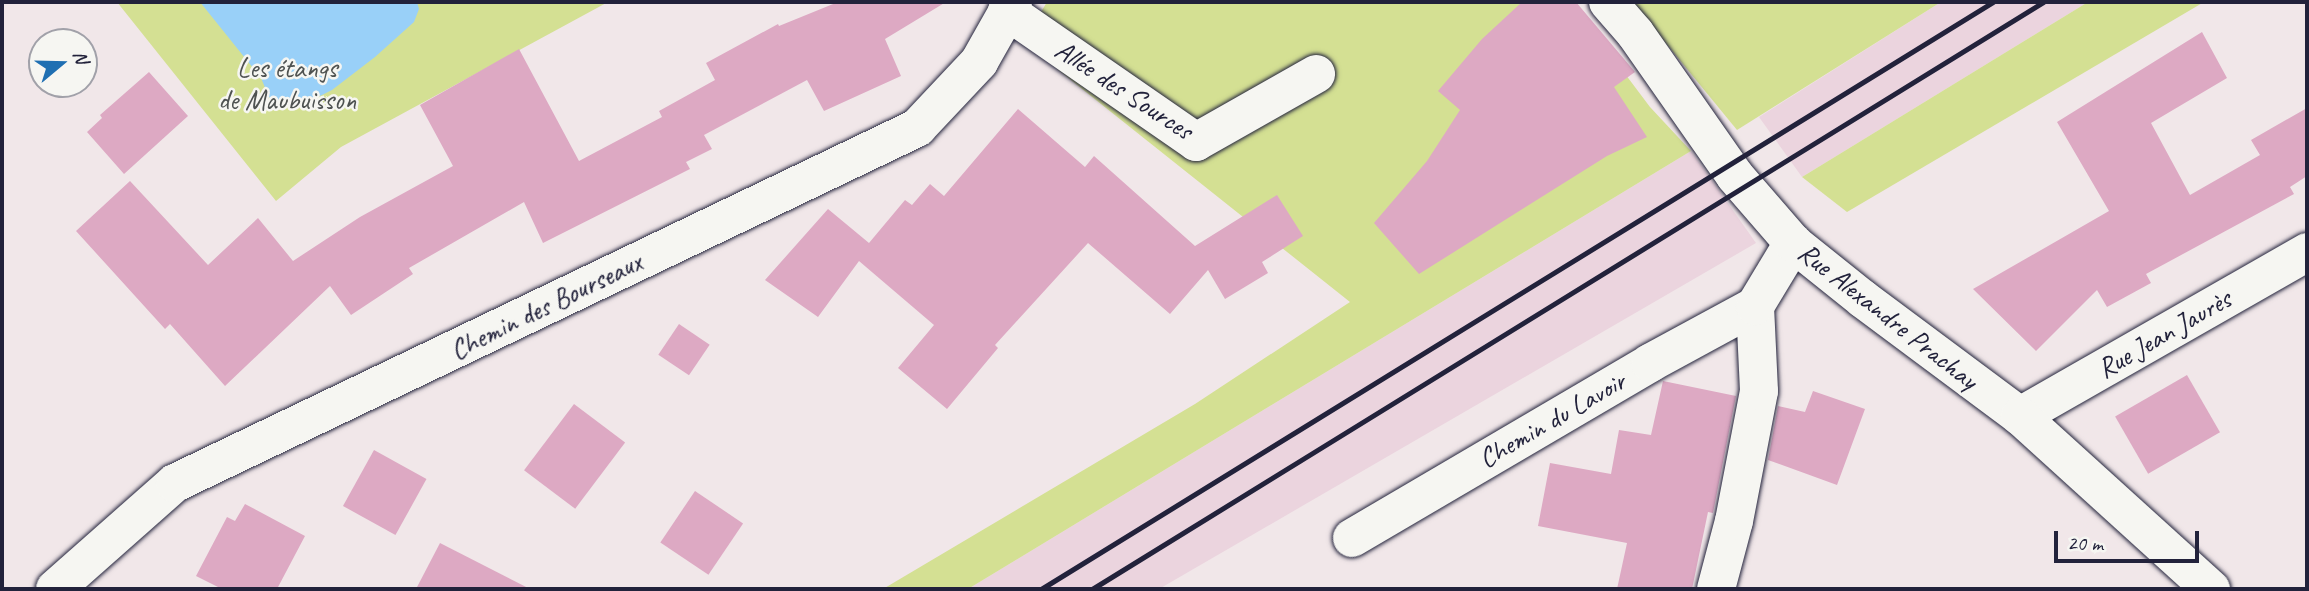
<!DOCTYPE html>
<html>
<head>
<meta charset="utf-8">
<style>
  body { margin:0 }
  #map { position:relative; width:2309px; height:591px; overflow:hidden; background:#f1e7e9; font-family:Caveat,sans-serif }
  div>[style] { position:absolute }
  .built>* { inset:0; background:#ebd4de }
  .green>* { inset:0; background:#d4e093 }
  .water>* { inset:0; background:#99d0f8 }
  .building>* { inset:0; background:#dda9c3; transform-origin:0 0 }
  .roads { filter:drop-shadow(0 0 2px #22223b) drop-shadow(0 0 2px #22223b) }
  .minor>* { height:38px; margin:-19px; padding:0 19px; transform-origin:19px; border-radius:19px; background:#f6f6f2 }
  .tertiary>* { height:38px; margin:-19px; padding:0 19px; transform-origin:19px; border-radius:19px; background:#f6f6f2 }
  .rail>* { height:5px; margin:-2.5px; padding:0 2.5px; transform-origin:2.5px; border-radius:2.5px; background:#22223b }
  span { translate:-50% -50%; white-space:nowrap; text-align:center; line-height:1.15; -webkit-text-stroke:5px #f6f6f2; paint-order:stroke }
  .park-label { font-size:28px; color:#4e5251 }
  .street-label { font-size:28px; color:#22223b }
  .frame { position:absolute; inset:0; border:4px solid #22223b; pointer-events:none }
  .north { position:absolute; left:28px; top:28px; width:70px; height:70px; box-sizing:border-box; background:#f6f6f2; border:2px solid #a1a1a9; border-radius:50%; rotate:71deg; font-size:19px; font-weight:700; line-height:28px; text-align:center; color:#22223b }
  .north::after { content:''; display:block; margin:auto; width:24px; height:32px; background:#1f6fb2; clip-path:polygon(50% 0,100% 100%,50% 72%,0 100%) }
  .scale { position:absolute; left:2054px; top:531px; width:145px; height:32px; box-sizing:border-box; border:4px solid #22223b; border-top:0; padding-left:9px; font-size:21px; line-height:24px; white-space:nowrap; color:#22223b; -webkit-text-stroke:5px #f6f6f2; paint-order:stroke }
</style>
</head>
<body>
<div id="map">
  <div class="built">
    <i style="clip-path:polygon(1941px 2px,2088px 2px,1802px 177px,1759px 117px)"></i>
    <i style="clip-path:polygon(1691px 151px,1756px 243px,1159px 589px,968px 589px)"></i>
  </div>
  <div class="green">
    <i style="clip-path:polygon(117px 2px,608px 2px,341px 147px,276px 201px)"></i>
    <i style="clip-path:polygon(1047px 2px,1571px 2px,1650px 107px,1691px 151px,968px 589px,883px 589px,1195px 404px,1350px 302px,1023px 42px)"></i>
    <i style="clip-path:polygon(1632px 2px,1941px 2px,1737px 130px)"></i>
    <i style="clip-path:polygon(2088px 2px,2204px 2px,1847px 212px,1802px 177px)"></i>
  </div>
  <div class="water">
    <i style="clip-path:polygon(200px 2px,417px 2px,419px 9px,414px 22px,375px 57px,332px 90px,298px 107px,278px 105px,269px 97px,261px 78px)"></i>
  </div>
  <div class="building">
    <i style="clip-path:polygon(838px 2px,946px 2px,885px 39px,901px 76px,824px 111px,807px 80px,704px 135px,712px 149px,686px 162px,690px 169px,543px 243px,524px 202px,409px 268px,413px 274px,351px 315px,330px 286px,225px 386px,170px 324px,165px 329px,76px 231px,130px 181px,208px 265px,258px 218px,293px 261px,360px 217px,453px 166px,420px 105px,519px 49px,579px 161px,662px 117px,659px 111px,715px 80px,706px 63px,778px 24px,779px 26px)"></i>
    <i style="clip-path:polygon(1522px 2px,1576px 2px,1635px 72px,1614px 87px,1647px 137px,1607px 156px,1419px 274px,1374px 223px,1427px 161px,1460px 110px,1438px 91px,1482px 39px)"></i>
    <i style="clip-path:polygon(2202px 32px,2227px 78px,2151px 123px,2190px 195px,2260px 155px,2251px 140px,2307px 108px,2307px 176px,2290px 187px,2294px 194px,2146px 274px,2151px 283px,2107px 307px,2097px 290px,2036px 351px,1973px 289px,2109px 211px,2057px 122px)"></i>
    <i style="clip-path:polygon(149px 72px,188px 116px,124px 174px,87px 132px,102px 118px,100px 115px)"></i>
    <i style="clip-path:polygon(1018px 109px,1085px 167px,1094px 156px,1195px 246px,1277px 195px,1303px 236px,1262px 262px,1268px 273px,1225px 299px,1208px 270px,1170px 314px,1088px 243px,995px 345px,998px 348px,947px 409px,898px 368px,934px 325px,859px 261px,818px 317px,765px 280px,828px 209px,869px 243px,905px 200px,912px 205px,930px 184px,944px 196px)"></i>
    <i style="left:679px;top:324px;width:37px;height:37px;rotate:34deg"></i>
    <i style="left:2187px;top:375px;width:66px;height:83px;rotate:60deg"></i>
    <i style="clip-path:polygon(1663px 381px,1736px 396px,1713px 513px,1708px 512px,1692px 589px,1617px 589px,1627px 543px,1538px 526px,1550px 463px,1611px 474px,1619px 430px,1651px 435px)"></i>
    <i style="clip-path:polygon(1813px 391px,1865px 409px,1837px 485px,1768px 460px,1778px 406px,1805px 412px)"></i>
    <i style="left:574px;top:404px;width:64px;height:83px;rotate:37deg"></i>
    <i style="left:374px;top:450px;width:60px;height:64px;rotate:29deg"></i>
    <i style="left:695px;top:491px;width:58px;height:62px;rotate:34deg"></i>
    <i style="clip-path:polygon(245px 504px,305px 536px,277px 589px,222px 589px,196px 576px,227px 517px,235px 521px)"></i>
    <i style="clip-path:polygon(440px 543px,530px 589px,416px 589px)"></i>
  </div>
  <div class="roads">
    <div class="minor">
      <i style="left:1007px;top:11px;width:230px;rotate:34.7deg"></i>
      <i style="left:1196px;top:142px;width:138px;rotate:-29.5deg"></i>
      <i style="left:2020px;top:416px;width:331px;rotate:-29.7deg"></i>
      <i style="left:1352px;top:538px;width:346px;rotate:-30.4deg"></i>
      <i style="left:1650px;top:363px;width:119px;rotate:-28.5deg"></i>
      <i style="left:55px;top:589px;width:160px;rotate:-41.5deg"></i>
      <i style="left:175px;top:483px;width:823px;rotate:-25.57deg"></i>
      <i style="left:917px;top:128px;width:91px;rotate:-46.8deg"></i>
      <i style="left:979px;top:62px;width:69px;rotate:-60.5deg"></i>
      <i style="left:1716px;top:589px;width:70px;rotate:-75.2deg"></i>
      <i style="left:1734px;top:521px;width:132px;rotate:-79.1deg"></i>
      <i style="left:1759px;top:391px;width:85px;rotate:-92.7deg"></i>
      <i style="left:1755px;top:306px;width:74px;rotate:-58.9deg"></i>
    </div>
    <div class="tertiary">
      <i style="left:1608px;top:2px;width:41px;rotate:48.9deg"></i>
      <i style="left:1635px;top:33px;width:174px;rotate:55deg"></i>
      <i style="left:1735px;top:176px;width:89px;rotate:49.1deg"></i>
      <i style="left:1793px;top:243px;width:90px;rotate:38.7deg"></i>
      <i style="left:1863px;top:299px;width:196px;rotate:36.7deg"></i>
      <i style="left:2020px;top:416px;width:258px;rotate:42.2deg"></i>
    </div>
  </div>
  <div class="rail">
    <i style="left:1041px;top:589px;width:1118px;rotate:-31.66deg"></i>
    <i style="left:1092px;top:589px;width:1118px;rotate:-31.68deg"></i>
  </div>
  <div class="park-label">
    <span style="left:287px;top:84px">Les étangs<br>de Maubuisson</span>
  </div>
  <div class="street-label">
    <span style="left:1124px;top:90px;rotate:33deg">Allée des Sources</span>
    <span style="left:546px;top:306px;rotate:-26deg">Chemin des Bourseaux</span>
    <span style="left:1888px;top:316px;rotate:38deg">Rue Alexandre Prachay</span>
    <span style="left:2164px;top:334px;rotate:-30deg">Rue Jean Jaurès</span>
    <span style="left:1552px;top:420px;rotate:-30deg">Chemin du Lavoir</span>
  </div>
  <div class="frame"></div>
  <div class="north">N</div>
  <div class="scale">20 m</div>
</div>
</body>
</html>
